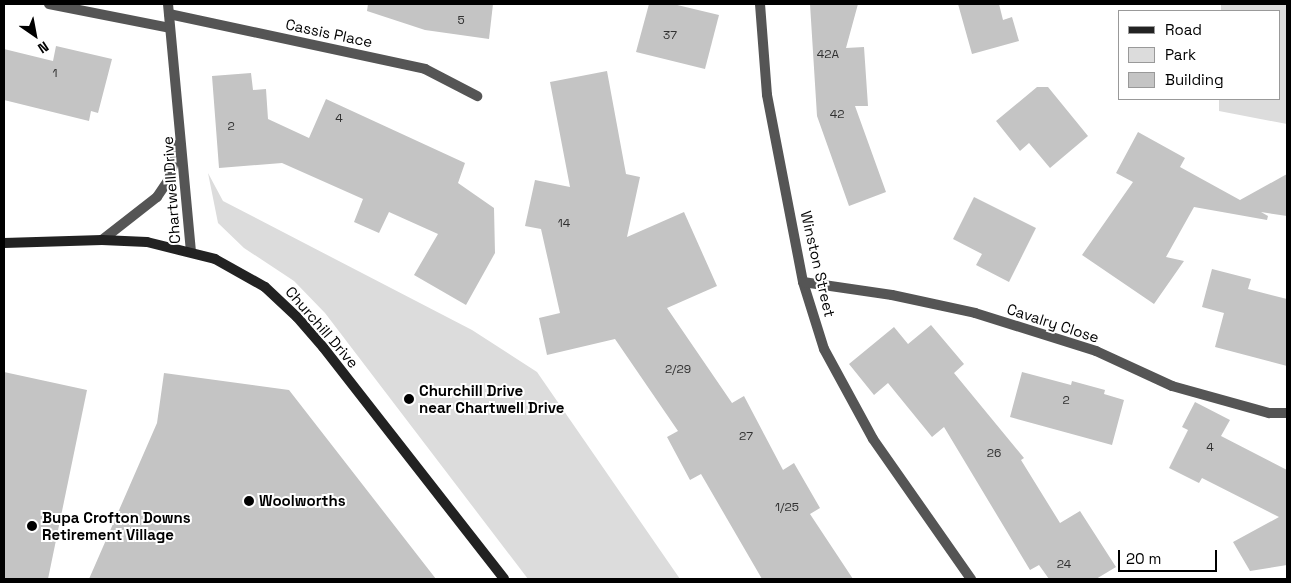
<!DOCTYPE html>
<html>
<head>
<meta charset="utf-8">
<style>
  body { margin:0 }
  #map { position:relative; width:1291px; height:583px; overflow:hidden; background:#fff; font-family:"Space Grotesk",sans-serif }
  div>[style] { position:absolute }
  .green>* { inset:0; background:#dcdcdc }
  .building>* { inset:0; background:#c4c4c4 }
  .street>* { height:10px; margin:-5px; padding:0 5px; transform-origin:5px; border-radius:5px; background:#555 }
  .secondary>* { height:10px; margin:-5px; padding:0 5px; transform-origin:5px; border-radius:5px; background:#222 }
  .dots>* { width:14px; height:14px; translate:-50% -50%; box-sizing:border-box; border:2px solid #fff; border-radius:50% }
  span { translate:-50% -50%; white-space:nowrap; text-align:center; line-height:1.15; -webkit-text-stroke:4px #fff; paint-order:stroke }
  .number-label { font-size:12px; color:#313131 }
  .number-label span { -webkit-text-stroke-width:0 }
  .street-label { font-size:15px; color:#000 }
  .poi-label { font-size:15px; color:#000; font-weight:700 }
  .left { translate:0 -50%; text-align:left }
  .frame { position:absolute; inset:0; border:5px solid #000; pointer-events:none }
  .legend { position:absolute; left:1118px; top:10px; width:162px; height:90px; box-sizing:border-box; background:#fff; border:1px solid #999; margin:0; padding:6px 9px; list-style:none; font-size:15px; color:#000 }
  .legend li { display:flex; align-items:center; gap:10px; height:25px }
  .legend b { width:25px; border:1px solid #999 }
  .north { position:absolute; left:10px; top:10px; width:50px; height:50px; -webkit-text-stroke:4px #fff; paint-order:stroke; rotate:147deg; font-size:14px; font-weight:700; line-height:20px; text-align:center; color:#000 }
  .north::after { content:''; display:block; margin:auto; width:18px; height:22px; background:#000; clip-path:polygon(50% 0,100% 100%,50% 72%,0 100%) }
  .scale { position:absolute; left:1118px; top:550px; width:99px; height:22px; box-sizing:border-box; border:2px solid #000; border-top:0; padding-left:6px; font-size:15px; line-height:18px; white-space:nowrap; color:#000; -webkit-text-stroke:4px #fff; paint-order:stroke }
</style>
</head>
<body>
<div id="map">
  <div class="green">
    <i style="clip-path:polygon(1221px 4px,1287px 4px,1287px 124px,1219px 111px,1219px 99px,1280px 99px,1280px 11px,1221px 11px)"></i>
    <i style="clip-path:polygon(208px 173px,223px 201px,472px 330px,537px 372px,680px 579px,528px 579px,325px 313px,294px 281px,244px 248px,218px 223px)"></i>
  </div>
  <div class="building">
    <i style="clip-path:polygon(368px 4px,493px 4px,489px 39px,425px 30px,367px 11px)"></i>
    <i style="clip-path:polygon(649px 4px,673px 4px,719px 15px,705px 69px,636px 52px)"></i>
    <i style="clip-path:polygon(810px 4px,858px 4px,846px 48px,864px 47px,868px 106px,855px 106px,886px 192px,849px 206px,817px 116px)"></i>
    <i style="clip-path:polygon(958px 4px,999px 4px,1003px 20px,1012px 17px,1019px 41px,972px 54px)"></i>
    <i style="clip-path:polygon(56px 46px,112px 59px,98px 113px,91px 111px,89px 121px,4px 100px,4px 49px,53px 61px)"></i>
    <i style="clip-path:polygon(607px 71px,626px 174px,640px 177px,627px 237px,684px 212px,717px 286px,667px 308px,732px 403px,744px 396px,783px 470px,794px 463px,820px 508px,810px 514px,853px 579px,762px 579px,701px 474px,690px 480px,667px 437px,678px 431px,615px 339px,547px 355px,539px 318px,560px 313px,541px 229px,525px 226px,535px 180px,570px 187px,550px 82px)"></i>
    <i style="clip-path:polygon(251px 73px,253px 90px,266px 89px,268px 119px,309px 138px,326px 99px,465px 163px,458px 183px,494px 208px,495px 253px,466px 305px,414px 275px,438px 234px,389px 212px,379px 233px,354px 222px,363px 199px,282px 163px,219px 168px,212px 76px)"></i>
    <i style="clip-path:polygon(1037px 87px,1048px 87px,1088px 136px,1050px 168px,1029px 143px,1020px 151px,996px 121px)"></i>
    <i style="clip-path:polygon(1138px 132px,1185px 158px,1180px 167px,1240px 200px,1287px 174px,1287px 216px,1261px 212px,1268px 216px,1267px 220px,1194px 207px,1166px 257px,1184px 261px,1154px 304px,1082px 255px,1133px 182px,1116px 173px)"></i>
    <i style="clip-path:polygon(974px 197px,1036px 228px,1009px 282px,976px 265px,982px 254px,953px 239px)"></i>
    <i style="clip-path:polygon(1212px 269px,1251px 279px,1248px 289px,1287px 299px,1287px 366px,1215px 347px,1224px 313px,1202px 307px)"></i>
    <i style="clip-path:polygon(931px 325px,964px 364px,954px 373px,1024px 458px,1021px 460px,1060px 523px,1080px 511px,1116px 567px,1096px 579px,1049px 579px,1039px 565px,1030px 570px,944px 427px,932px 437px,888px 383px,874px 395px,849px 364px,894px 327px,908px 344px)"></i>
    <i style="clip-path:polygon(4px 372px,87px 390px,48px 579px,4px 579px)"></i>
    <i style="clip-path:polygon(1022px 372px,1071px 385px,1072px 381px,1105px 390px,1104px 394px,1124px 400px,1112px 445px,1010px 417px)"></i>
    <i style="clip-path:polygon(164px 373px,289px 390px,436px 579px,89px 579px,157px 423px)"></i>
    <i style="clip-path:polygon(1195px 402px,1230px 420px,1221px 436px,1287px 470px,1287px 565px,1250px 571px,1233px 542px,1279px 517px,1202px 478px,1199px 483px,1169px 468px,1188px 430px,1182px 427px)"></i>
  </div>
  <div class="street">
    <i style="left:49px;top:4px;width:123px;rotate:11.2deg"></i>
    <i style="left:168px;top:4px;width:248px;rotate:84.7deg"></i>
    <i style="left:760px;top:4px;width:91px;rotate:85.6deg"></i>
    <i style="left:767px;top:95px;width:190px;rotate:79.1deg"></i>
    <i style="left:803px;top:282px;width:70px;rotate:72.6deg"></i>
    <i style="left:824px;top:349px;width:102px;rotate:61.4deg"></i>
    <i style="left:873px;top:439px;width:171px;rotate:55deg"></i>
    <i style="left:169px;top:14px;width:262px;rotate:12.1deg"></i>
    <i style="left:425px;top:69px;width:59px;rotate:27.4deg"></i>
    <i style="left:102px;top:240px;width:70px;rotate:-38deg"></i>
    <i style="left:157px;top:197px;width:22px;rotate:-56deg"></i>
    <i style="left:169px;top:179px;width:37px;rotate:-74deg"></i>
    <i style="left:803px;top:282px;width:90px;rotate:8.3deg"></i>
    <i style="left:892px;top:295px;width:85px;rotate:12.2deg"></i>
    <i style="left:975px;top:313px;width:127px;rotate:17.4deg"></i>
    <i style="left:1096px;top:351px;width:84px;rotate:24.7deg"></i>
    <i style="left:1172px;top:386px;width:101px;rotate:15.6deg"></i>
    <i style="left:1269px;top:413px;width:18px"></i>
  </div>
  <div class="secondary">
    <i style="left:4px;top:243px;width:98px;rotate:-1.8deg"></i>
    <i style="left:102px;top:240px;width:45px;rotate:2.5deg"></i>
    <i style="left:147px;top:242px;width:70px;rotate:14deg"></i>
    <i style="left:215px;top:259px;width:57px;rotate:29.2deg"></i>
    <i style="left:265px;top:287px;width:44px;rotate:43.2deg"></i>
    <i style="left:297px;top:317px;width:40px;rotate:49deg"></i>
    <i style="left:323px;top:347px;width:294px;rotate:52deg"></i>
  </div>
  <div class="dots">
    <i style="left:409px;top:399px;background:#000"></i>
    <i style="left:249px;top:501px;background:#000"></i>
    <i style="left:32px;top:526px;background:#000"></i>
  </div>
  <div class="number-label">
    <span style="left:461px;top:21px">5</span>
    <span style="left:670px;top:36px">37</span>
    <span style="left:828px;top:55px">42A</span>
    <span style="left:55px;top:74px">1</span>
    <span style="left:837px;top:115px">42</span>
    <span style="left:339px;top:119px">4</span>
    <span style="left:231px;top:127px">2</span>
    <span style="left:564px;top:224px">14</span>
    <span style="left:678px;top:370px">2/29</span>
    <span style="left:1066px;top:401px">2</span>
    <span style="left:746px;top:437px">27</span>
    <span style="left:1210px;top:448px">4</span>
    <span style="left:994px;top:454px">26</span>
    <span style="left:787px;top:508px">1/25</span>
    <span style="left:1064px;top:565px">24</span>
  </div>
  <div class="street-label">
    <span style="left:329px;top:33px;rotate:12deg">Cassis Place</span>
    <span style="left:171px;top:190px;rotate:-94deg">Chartwell Drive</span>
    <span style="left:818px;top:264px;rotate:77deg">Winston Street</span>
    <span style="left:1053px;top:323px;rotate:18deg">Cavalry Close</span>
    <span style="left:322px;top:327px;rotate:49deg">Churchill Drive</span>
  </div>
  <div class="poi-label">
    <span class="left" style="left:419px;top:399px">Churchill Drive<br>near Chartwell Drive</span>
    <span class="left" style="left:259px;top:501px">Woolworths</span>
    <span class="left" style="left:42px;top:526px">Bupa Crofton Downs<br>Retirement Village</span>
  </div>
  <div class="frame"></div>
  <ul class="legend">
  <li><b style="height:6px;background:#222"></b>Road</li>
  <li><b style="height:14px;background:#dcdcdc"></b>Park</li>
  <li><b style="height:14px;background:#c4c4c4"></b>Building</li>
  </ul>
  <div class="north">N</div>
  <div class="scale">20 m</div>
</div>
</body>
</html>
